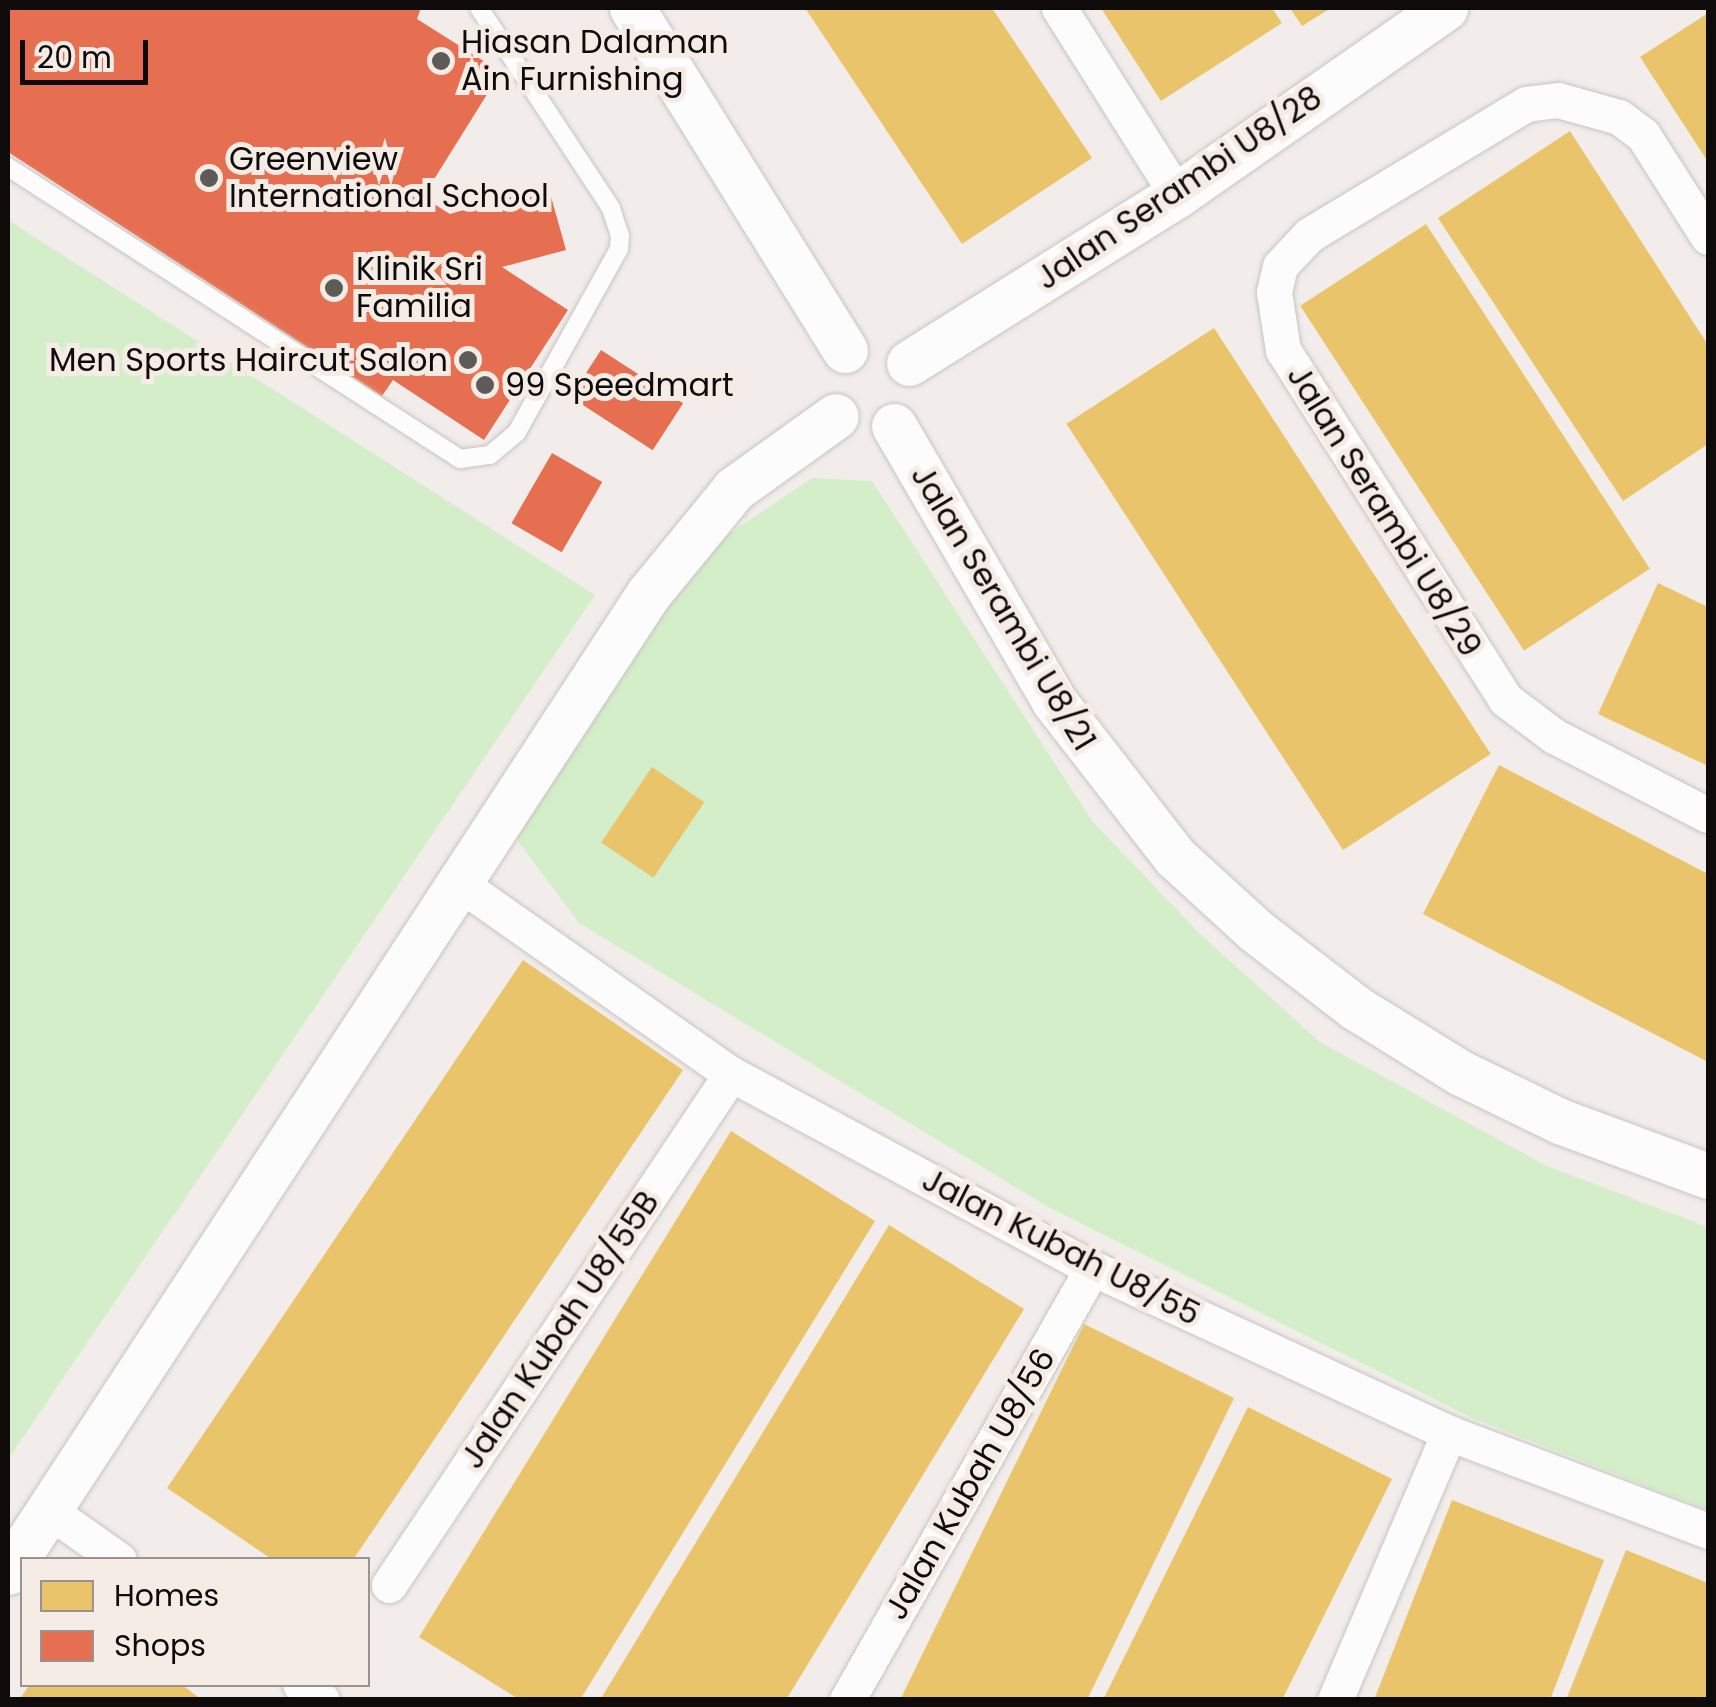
<!DOCTYPE html>
<html>
<head>
<meta charset="utf-8">
<style>
  body { margin:0 }
  #map { position:relative; width:1716px; height:1707px; overflow:hidden; background:#f2edea; font-family:Poppins,sans-serif }
  div>[style] { position:absolute }
  .green>* { inset:0; background:#d4eeca }
  .homes>* { inset:0; background:#e9c46a; transform-origin:0 0 }
  .shops>* { inset:0; background:#e76f51; transform-origin:0 0 }
  .roads { filter:drop-shadow(0 0 2px #c8c4c1) drop-shadow(0 0 2px #c8c4c1) }
  .service>* { height:18px; margin:-9px; padding:0 9px; transform-origin:9px; border-radius:9px; background:#fdfcfc }
  .minor>* { height:35px; margin:-17.5px; padding:0 17.5px; transform-origin:17.5px; border-radius:17.5px; background:#fdfcfc }
  .tertiary>* { height:45px; margin:-22.5px; padding:0 22.5px; transform-origin:22.5px; border-radius:22.5px; background:#fdfcfc }
  .dots>* { width:28px; height:28px; translate:-50% -50%; box-sizing:border-box; border:5px solid #f5ece6; border-radius:50% }
  span { translate:-50% -50%; white-space:nowrap; text-align:center; line-height:1.15; -webkit-text-stroke:10px #f5ece6; paint-order:stroke }
  .poi-label { font-size:32px; color:#0e0b0a }
  .left { translate:0 -50%; text-align:left }
  .right { translate:-100% -50%; text-align:right }
  .street-label { font-size:32px; color:#0e0b0a }
  .frame { position:absolute; inset:0; border:10px solid #0e0b0a; pointer-events:none }
  .legend { position:absolute; left:20px; top:1557px; width:350px; height:130px; box-sizing:border-box; background:#f5ece6; border:2px solid #99928e; margin:0; padding:12px 18px; list-style:none; font-size:30px; color:#0e0b0a }
  .legend li { display:flex; align-items:center; gap:20px; height:50px }
  .legend b { width:50px; border:2px solid #99928e }
  .scale { position:absolute; left:20px; top:40px; width:128px; height:45px; box-sizing:border-box; border:5px solid #0e0b0a; border-top:0; padding-left:12px; font-size:30px; line-height:35px; white-space:nowrap; color:#0e0b0a; -webkit-text-stroke:8px #f5ece6; paint-order:stroke }
</style>
</head>
<body>
<div id="map">
  <div class="green">
    <i style="clip-path:polygon(8px 220px,595px 595px,8px 1459px)"></i>
    <i style="clip-path:polygon(812px 478px,872px 481px,1092px 821px,1201px 935px,1320px 1042px,1547px 1166px,1708px 1227px,1708px 1510px,1472px 1418px,1048px 1207px,579px 923px,514px 836px,694px 557px)"></i>
  </div>
  <div class="homes">
    <i style="clip-path:polygon(805px 8px,992px 8px,1092px 158px,962px 244px)"></i>
    <i style="clip-path:polygon(1101px 8px,1272px 8px,1282px 23px,1161px 101px)"></i>
    <i style="clip-path:polygon(1290px 8px,1331px 8px,1302px 26px)"></i>
    <i style="clip-path:polygon(1708px 13px,1708px 162px,1640px 57px)"></i>
    <i style="clip-path:polygon(1570px 131px,1708px 345px,1708px 444px,1623px 501px,1438px 218px)"></i>
    <i style="left:1426px;top:224px;width:411px;height:150px;rotate:57deg"></i>
    <i style="left:1214px;top:328px;width:508px;height:176px;rotate:57deg"></i>
    <i style="clip-path:polygon(1658px 583px,1708px 607px,1708px 766px,1598px 714px)"></i>
    <i style="clip-path:polygon(1499px 765px,1708px 874px,1708px 1062px,1423px 914px)"></i>
    <i style="left:652px;top:767px;width:63px;height:91px;rotate:34deg"></i>
    <i style="clip-path:polygon(523px 960px,683px 1070px,353px 1560px,273px 1560px,167px 1488px)"></i>
    <i style="clip-path:polygon(731px 1131px,875px 1221px,580px 1700px,520px 1700px,419px 1637px)"></i>
    <i style="clip-path:polygon(889px 1225px,1024px 1309px,786px 1700px,600px 1700px)"></i>
    <i style="clip-path:polygon(1084px 1324px,1234px 1398px,1087px 1700px,900px 1700px)"></i>
    <i style="clip-path:polygon(1248px 1407px,1392px 1479px,1282px 1700px,1103px 1700px)"></i>
    <i style="clip-path:polygon(1452px 1500px,1604px 1560px,1550px 1700px,1374px 1700px)"></i>
    <i style="clip-path:polygon(1626px 1550px,1708px 1583px,1708px 1700px,1566px 1700px)"></i>
    <i style="clip-path:polygon(30px 1684px,181px 1684px,202px 1700px,19px 1700px)"></i>
  </div>
  <div class="shops">
    <i style="clip-path:polygon(8px 8px,421px 8px,417px 19px,501px 72px,423px 197px,450px 214px,548px 186px,566px 250px,502px 267px,568px 310px,484px 440px,393px 380px,382px 396px,8px 152px)"></i>
    <i style="left:601px;top:350px;width:98px;height:56px;rotate:33deg"></i>
    <i style="left:552px;top:453px;width:58px;height:81px;rotate:30deg"></i>
  </div>
  <div class="roads">
    <div class="service">
      <i style="left:8px;top:167px;width:538px;rotate:32.86deg"></i>
      <i style="left:460px;top:459px;width:30px;rotate:-8deg"></i>
      <i style="left:490px;top:455px;width:35px;rotate:-40deg"></i>
      <i style="left:517px;top:432px;width:210px;rotate:-60.9deg"></i>
      <i style="left:619px;top:249px;width:13px;rotate:-86deg"></i>
      <i style="left:620px;top:236px;width:29px;rotate:-108deg"></i>
      <i style="left:611px;top:208px;width:240px;rotate:-123.4deg"></i>
    </div>
    <div class="minor">
      <i style="left:1059px;top:8px;width:221px;rotate:57.7deg"></i>
      <i style="left:1708px;top:237px;width:121px;rotate:-122.5deg"></i>
      <i style="left:1643px;top:135px;width:30px;rotate:-143deg"></i>
      <i style="left:1619px;top:117px;width:63px;rotate:-164.4deg"></i>
      <i style="left:1558px;top:100px;width:32px;rotate:173deg"></i>
      <i style="left:1526px;top:104px;width:253px;rotate:148.9deg"></i>
      <i style="left:1309px;top:235px;width:42px;rotate:133.1deg"></i>
      <i style="left:1280px;top:266px;width:27px;rotate:103deg"></i>
      <i style="left:1274px;top:292px;width:59px;rotate:81.2deg"></i>
      <i style="left:1283px;top:350px;width:414px;rotate:57.5deg"></i>
      <i style="left:1505px;top:699px;width:61px;rotate:37.1deg"></i>
      <i style="left:1554px;top:736px;width:173px;rotate:27.2deg"></i>
      <i style="left:456px;top:881px;width:336px;rotate:35.1deg"></i>
      <i style="left:731px;top:1074px;width:410px;rotate:28.3deg"></i>
      <i style="left:1092px;top:1268px;width:393px;rotate:24.8deg"></i>
      <i style="left:1449px;top:1433px;width:277px;rotate:20.7deg"></i>
      <i style="left:51px;top:1512px;width:83px;rotate:35.2deg"></i>
      <i style="left:389px;top:1585px;width:615px;rotate:-56.21deg"></i>
      <i style="left:300px;top:1684px;width:27px;rotate:36deg"></i>
      <i style="left:847px;top:1700px;width:497px;rotate:-60.4deg"></i>
      <i style="left:1335px;top:1700px;width:290px;rotate:-66.9deg"></i>
    </div>
    <div class="tertiary">
      <i style="left:632px;top:8px;width:403px;rotate:58.1deg"></i>
      <i style="left:909px;top:363px;width:316px;rotate:-32.1deg"></i>
      <i style="left:1177px;top:195px;width:327px;rotate:-34.9deg"></i>
      <i style="left:894px;top:426px;width:318px;rotate:59.8deg"></i>
      <i style="left:1054px;top:701px;width:197px;rotate:52.2deg"></i>
      <i style="left:1175px;top:857px;width:110px;rotate:42.4deg"></i>
      <i style="left:1256px;top:931px;width:126px;rotate:37.6deg"></i>
      <i style="left:1356px;top:1008px;width:123px;rotate:31.8deg"></i>
      <i style="left:1461px;top:1073px;width:112px;rotate:25.9deg"></i>
      <i style="left:1562px;top:1122px;width:156px;rotate:20.3deg"></i>
      <i style="left:8px;top:1572px;width:1170px;rotate:-56.79deg"></i>
      <i style="left:649px;top:593px;width:134px;rotate:-50.7deg"></i>
      <i style="left:734px;top:489px;width:125px;rotate:-35.6deg"></i>
    </div>
  </div>
  <div class="dots">
    <i style="left:441px;top:61px;background:#5e5a58"></i>
    <i style="left:209px;top:178px;background:#5e5a58"></i>
    <i style="left:334px;top:288px;background:#5e5a58"></i>
    <i style="left:468px;top:360px;background:#5e5a58"></i>
    <i style="left:485px;top:385px;background:#5e5a58"></i>
  </div>
  <div class="poi-label">
    <span class="left" style="left:461px;top:61px">Hiasan Dalaman<br>Ain Furnishing</span>
    <span class="left" style="left:229px;top:178px">Greenview<br>International School</span>
    <span class="left" style="left:356px;top:288px">Klinik Sri<br>Familia</span>
    <span class="right" style="left:448px;top:360px">Men Sports Haircut Salon</span>
    <span class="left" style="left:505px;top:385px">99 Speedmart</span>
  </div>
  <div class="street-label">
    <span style="left:1179px;top:188px;rotate:-34deg">Jalan Serambi U8/28</span>
    <span style="left:1384px;top:511px;rotate:58deg">Jalan Serambi U8/29</span>
    <span style="left:1003px;top:608px;rotate:59deg">Jalan Serambi U8/21</span>
    <span style="left:1061px;top:1247px;rotate:27deg">Jalan Kubah U8/55</span>
    <span style="left:560px;top:1330px;rotate:-56deg">Jalan Kubah U8/55B</span>
    <span style="left:970px;top:1484px;rotate:-60deg">Jalan Kubah U8/56</span>
  </div>
  <div class="frame"></div>
  <ul class="legend">
  <li><b style="height:28px;background:#e9c46a"></b>Homes</li>
  <li><b style="height:28px;background:#e76f51"></b>Shops</li>
  </ul>
  <div class="scale">20 m</div>
</div>
</body>
</html>
